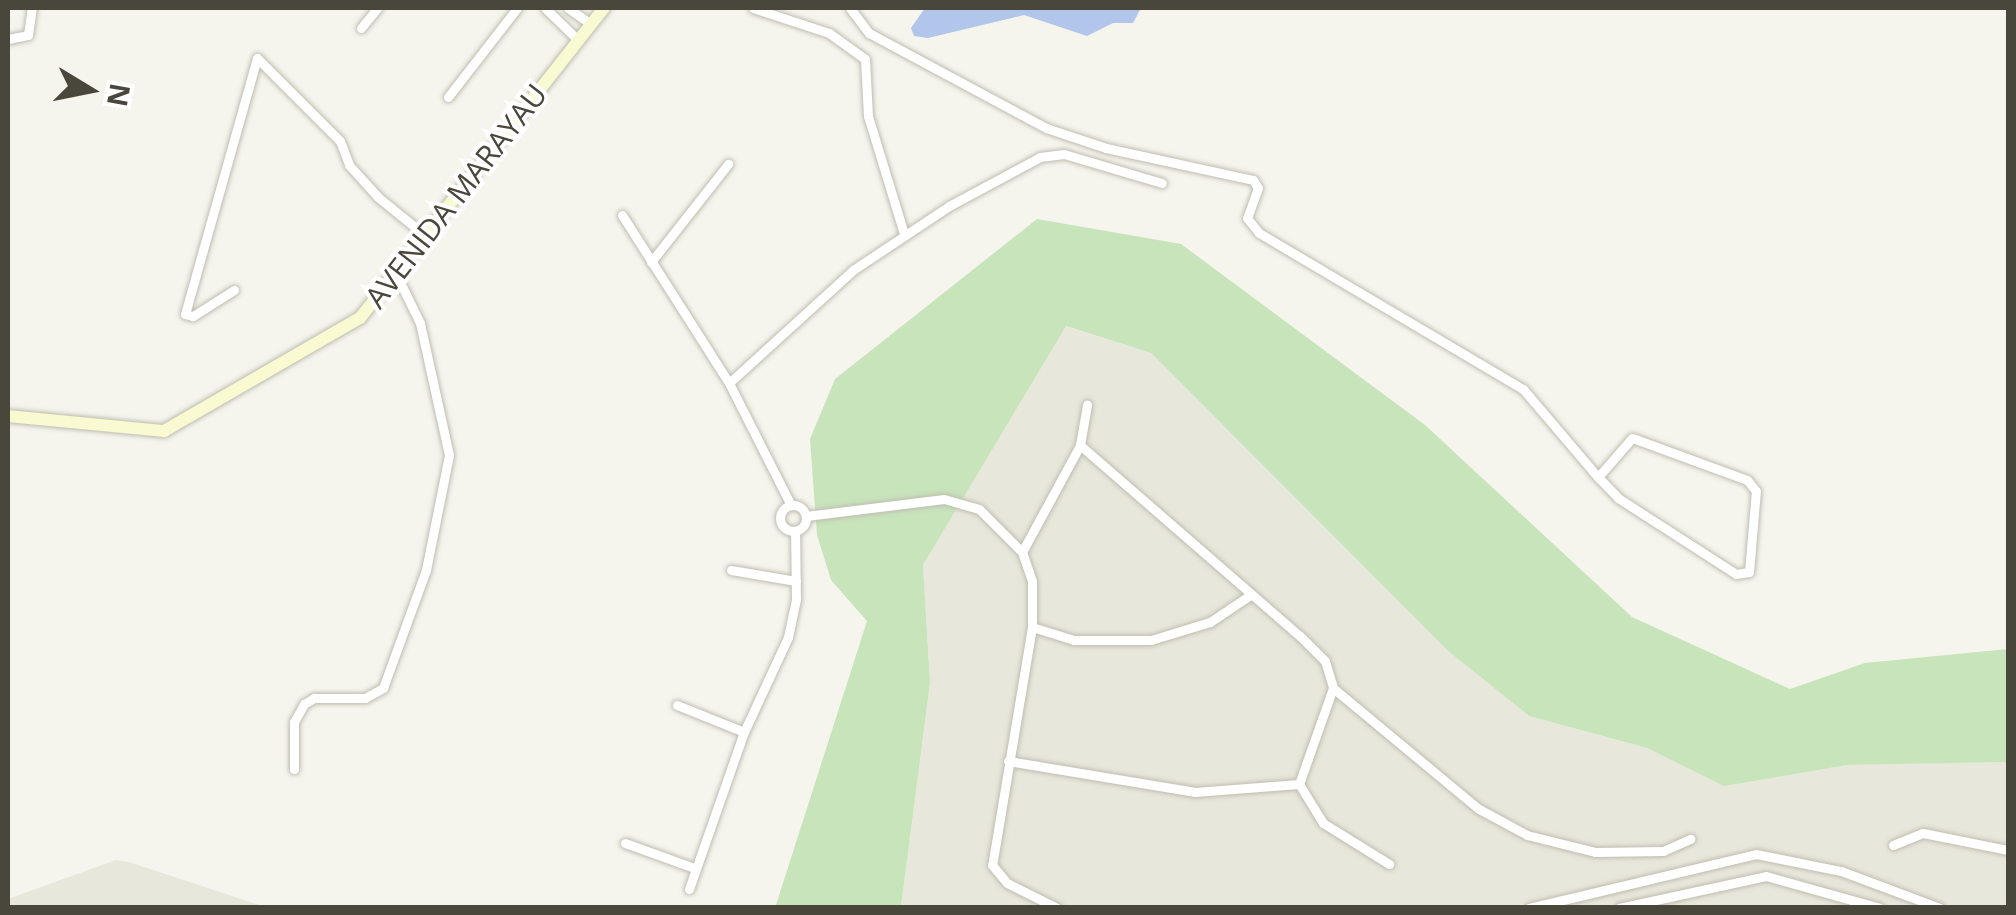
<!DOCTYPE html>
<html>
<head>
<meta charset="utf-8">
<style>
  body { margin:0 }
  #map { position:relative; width:2016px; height:915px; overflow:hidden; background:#f5f4ed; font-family:"Open Sans",sans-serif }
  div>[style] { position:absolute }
  .residential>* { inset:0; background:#e8e7db }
  .green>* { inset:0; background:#c8e4bb }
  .water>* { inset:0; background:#b1c6ea }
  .roads { filter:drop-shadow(0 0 2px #bfbdb0) drop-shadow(0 0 2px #bfbdb0) }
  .street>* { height:9px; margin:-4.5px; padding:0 4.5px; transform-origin:4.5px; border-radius:4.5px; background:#fff }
  .street>.ring { margin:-4.5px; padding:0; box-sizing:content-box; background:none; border:9px solid #fff; border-radius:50% }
  .secondary>* { height:12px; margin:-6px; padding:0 6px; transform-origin:6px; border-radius:6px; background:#f9f9d2 }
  span { translate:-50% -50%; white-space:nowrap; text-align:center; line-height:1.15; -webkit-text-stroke:8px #fff; paint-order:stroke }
  .street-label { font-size:30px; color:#49463b }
  .frame { position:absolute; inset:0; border:10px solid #49463b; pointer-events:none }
  .north { position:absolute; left:40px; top:40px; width:100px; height:100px; -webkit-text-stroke:8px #fff; paint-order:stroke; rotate:100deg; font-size:28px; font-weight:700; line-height:40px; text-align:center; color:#49463b }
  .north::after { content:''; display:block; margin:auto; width:35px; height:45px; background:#49463b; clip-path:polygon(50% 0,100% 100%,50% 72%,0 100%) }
</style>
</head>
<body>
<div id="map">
  <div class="residential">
    <i style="clip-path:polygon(1065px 326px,1151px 353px,1448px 651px,1529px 716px,1647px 748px,1724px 785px,1847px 765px,2008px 762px,2008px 907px,901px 908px,930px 683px,923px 565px)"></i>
    <i style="clip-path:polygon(116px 860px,129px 862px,265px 907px,8px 908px,8px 899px)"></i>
  </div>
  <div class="green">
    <i style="clip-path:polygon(1037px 219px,1181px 244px,1425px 425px,1632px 617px,1790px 689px,1865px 663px,2008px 649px,2008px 762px,1847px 765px,1724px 786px,1647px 748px,1529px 716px,1448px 651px,1151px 353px,1066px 326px,923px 565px,930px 683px,901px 907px,775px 908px,867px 621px,831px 580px,817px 535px,810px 439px,835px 379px)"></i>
  </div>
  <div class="water">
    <i style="clip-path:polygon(925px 8px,1141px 8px,1133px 23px,1113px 23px,1087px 36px,1024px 15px,928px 38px,914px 36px,911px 28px)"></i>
  </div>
  <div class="roads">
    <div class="street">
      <i style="left:545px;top:8px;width:46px;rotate:44.1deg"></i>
      <i style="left:568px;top:8px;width:28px;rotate:35deg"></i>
      <i style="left:753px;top:8px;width:80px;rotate:18.2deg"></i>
      <i style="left:829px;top:33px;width:44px;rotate:35.8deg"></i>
      <i style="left:865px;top:59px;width:57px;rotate:87deg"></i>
      <i style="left:868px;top:116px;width:123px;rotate:73deg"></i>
      <i style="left:850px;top:8px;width:31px;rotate:53deg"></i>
      <i style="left:869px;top:33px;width:201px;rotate:28.2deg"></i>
      <i style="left:1046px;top:128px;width:63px;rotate:18.4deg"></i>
      <i style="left:1106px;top:148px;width:150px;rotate:12.3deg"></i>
      <i style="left:1253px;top:180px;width:9px;rotate:58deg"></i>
      <i style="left:1258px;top:188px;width:32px;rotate:110deg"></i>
      <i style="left:1247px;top:218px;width:19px;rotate:51deg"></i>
      <i style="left:1259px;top:233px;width:307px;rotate:30.6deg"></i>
      <i style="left:1523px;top:389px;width:116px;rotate:49.6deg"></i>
      <i style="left:1598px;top:477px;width:29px;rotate:46deg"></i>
      <i style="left:1618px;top:498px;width:140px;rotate:32.8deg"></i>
      <i style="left:1736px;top:574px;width:13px;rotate:-9deg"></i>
      <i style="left:1749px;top:572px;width:81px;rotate:-85.1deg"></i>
      <i style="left:1756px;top:491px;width:14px;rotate:-129deg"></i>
      <i style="left:1747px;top:480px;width:122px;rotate:-159.9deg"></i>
      <i style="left:1632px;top:438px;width:52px;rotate:131.1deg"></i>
      <i style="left:361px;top:28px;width:26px;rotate:-51deg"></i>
      <i style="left:8px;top:39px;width:20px;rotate:-11deg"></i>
      <i style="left:28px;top:35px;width:27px;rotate:-82deg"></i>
      <i style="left:448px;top:97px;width:113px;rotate:-52.2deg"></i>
      <i style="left:622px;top:215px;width:199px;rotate:57.5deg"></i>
      <i style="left:729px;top:383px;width:137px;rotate:63.1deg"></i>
      <i style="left:651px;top:262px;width:125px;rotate:-51.8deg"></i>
      <i style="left:234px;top:290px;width:49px;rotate:147.6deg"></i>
      <i style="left:193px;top:316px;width:8px;rotate:-166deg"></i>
      <i style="left:185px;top:314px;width:266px;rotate:-74.3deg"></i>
      <i style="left:257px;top:58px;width:117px;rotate:45deg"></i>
      <i style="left:340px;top:141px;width:26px;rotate:69deg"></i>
      <i style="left:349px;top:165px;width:43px;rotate:47.8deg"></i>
      <i style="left:378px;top:197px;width:63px;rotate:39.2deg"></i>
      <i style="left:729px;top:383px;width:168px;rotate:-42.3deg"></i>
      <i style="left:853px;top:270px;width:115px;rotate:-33.7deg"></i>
      <i style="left:949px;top:206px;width:103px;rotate:-28.3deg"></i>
      <i style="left:1040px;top:157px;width:24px;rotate:-7deg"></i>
      <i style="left:1064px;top:154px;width:102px;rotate:16.5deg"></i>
      <i style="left:1080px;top:445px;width:291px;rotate:41deg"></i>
      <i style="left:1300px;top:636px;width:35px;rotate:45deg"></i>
      <i style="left:1325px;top:661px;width:28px;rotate:73deg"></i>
      <i style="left:1333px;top:688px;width:190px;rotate:39.7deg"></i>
      <i style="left:1479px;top:809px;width:55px;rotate:28.4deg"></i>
      <i style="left:1527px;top:835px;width:70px;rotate:14deg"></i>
      <i style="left:1595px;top:852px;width:68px;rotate:-0.8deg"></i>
      <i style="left:1663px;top:851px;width:30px;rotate:-24deg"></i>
      <i class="ring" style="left:780px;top:505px;width:17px;height:17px"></i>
      <i style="left:806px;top:516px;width:139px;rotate:-7deg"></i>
      <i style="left:944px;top:499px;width:36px;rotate:16deg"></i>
      <i style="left:979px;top:509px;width:61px;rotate:45deg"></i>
      <i style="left:1022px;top:552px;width:31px;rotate:71deg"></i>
      <i style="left:1032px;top:581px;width:46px;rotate:90deg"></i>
      <i style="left:1032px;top:627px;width:241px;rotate:99.5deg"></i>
      <i style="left:992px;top:865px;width:23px;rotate:50deg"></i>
      <i style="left:1007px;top:883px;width:56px;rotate:26.6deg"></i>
      <i style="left:1022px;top:552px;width:122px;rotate:-61.5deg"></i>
      <i style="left:1080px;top:445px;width:41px;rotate:-80.1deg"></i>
      <i style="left:731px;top:570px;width:66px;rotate:9.6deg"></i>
      <i style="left:1032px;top:627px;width:44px;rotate:17.2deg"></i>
      <i style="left:1074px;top:640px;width:77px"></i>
      <i style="left:1151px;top:640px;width:62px;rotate:-17deg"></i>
      <i style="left:1210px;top:622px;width:48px;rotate:-34deg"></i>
      <i style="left:677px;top:705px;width:72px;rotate:21.9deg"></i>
      <i style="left:1008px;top:761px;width:190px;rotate:9.4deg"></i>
      <i style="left:1195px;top:792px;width:104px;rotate:-4.4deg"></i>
      <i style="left:1299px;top:784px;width:102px;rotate:-70.5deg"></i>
      <i style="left:294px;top:769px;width:47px;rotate:-90deg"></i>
      <i style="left:294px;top:722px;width:21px;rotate:-61deg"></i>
      <i style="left:304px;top:704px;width:12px;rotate:-31deg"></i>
      <i style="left:314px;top:698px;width:51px"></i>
      <i style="left:365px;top:698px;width:21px;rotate:-29deg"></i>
      <i style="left:383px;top:688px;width:126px;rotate:-70deg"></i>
      <i style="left:426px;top:570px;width:117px;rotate:-78.7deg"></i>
      <i style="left:449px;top:455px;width:135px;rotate:-102.4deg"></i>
      <i style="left:420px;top:323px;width:52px;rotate:-116.1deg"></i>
      <i style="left:1299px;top:784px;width:46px;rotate:58.4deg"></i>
      <i style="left:1323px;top:823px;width:78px;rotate:31.8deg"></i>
      <i style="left:625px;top:843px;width:73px;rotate:19.9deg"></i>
      <i style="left:1893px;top:845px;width:32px;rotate:-22deg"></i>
      <i style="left:1923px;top:833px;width:87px;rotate:11.3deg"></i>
      <i style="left:689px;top:889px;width:166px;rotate:-70.7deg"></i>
      <i style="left:744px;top:732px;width:105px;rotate:-65.1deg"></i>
      <i style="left:788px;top:637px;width:39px;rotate:-78deg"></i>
      <i style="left:796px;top:599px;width:68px;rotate:-90.8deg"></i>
      <i style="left:1529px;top:908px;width:233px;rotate:-13.4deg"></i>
      <i style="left:1756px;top:854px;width:87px;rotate:11.3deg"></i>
      <i style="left:1841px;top:871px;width:106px;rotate:20.5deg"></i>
      <i style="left:1619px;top:908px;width:150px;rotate:-12.3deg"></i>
      <i style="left:1766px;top:876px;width:118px;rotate:15.7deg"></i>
    </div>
    <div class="secondary">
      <i style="left:8px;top:416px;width:157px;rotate:5.5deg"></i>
      <i style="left:164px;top:431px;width:226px;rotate:-30deg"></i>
      <i style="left:360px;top:318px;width:395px;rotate:-51.8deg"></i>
    </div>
  </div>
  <div class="street-label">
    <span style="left:456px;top:196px;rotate:-52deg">AVENIDA MARAYAU</span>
  </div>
  <div class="frame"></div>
  <div class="north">N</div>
</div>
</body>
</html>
